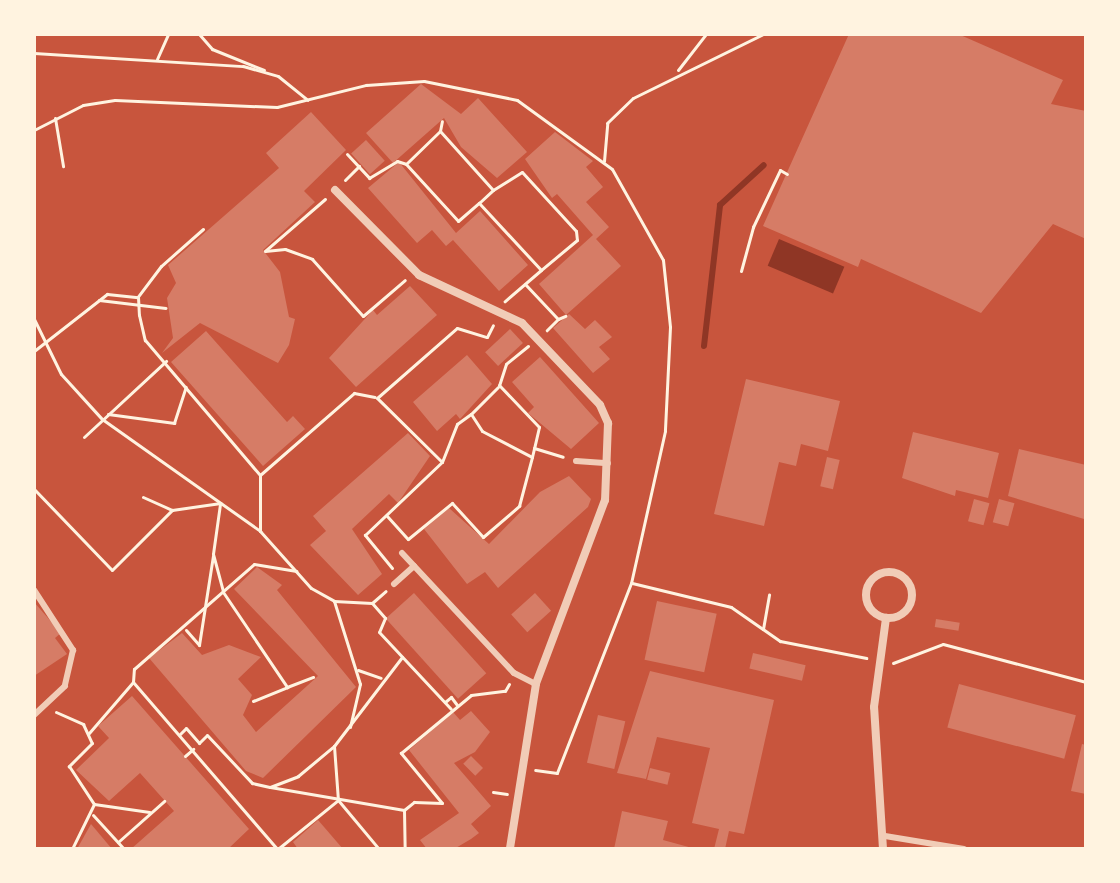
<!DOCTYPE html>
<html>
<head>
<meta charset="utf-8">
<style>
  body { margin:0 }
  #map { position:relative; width:1120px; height:883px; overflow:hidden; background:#c8553d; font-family:Merriweather,serif }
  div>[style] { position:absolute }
  .water>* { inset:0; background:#8f3625; transform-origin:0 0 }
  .stream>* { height:6px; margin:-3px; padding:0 3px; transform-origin:3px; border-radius:3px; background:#8f3625 }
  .building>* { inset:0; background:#d67c66; transform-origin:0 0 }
  .path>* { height:3px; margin:-1.5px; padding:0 1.5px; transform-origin:1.5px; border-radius:1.5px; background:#fff3e0 }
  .service>* { height:6px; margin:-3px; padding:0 3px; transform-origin:3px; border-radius:3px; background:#f1ccb7 }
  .minor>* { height:8px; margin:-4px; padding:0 4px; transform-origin:4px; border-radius:4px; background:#f1ccb7 }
  .minor>.ring { margin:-4px; padding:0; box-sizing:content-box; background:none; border:8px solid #f1ccb7; border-radius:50% }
  span { translate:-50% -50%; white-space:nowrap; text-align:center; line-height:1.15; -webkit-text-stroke:8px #fff3e0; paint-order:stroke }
  .frame { position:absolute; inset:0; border:36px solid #fff3e0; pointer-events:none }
</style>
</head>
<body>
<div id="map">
  <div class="water">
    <i style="left:779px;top:239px;width:71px;height:29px;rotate:23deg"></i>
  </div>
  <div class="stream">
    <i style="left:704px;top:346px;width:142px;rotate:-83.5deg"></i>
    <i style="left:720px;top:205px;width:59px;rotate:-42.3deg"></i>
  </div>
  <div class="building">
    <i style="clip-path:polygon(849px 34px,958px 34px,1063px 80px,1051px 104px,1086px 111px,1086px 239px,1053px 224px,981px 313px,861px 259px,858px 267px,763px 226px)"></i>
    <i style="clip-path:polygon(421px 84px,461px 114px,478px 98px,527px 152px,497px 178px,461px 147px,444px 118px,393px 163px,366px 133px)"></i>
    <i style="clip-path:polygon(311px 112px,346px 150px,304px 191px,315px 202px,263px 250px,280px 272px,289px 317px,295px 319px,289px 345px,278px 363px,200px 323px,162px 353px,173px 338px,167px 298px,176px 283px,168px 265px,279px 168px,266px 153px)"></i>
    <i style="clip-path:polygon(555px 132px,593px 161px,586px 167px,603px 187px,586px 202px,609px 227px,596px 239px,621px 266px,566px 315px,539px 284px,593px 235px,557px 194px,552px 198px,525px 159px)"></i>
    <i style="left:366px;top:140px;width:28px;height:20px;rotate:48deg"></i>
    <i style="clip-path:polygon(399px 162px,456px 233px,480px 211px,528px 265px,499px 291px,453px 240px,446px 246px,432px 230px,417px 243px,368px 188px)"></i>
    <i style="clip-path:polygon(410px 286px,437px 315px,356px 387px,329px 358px,373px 310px,377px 315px)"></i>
    <i style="clip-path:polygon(569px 314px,585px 329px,595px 320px,612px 337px,599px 347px,610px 359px,593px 373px,553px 328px)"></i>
    <i style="left:510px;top:329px;width:19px;height:34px;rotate:47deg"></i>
    <i style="clip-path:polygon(206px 331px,287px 422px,293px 416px,305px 429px,263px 466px,171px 362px)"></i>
    <i style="clip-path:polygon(467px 355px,492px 384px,460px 419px,456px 414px,437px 431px,413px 402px)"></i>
    <i style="clip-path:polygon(540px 357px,599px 423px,571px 449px,528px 413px,534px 407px,512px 382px)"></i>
    <i style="clip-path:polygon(746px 379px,840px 401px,828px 451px,801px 444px,796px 466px,779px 462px,764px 526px,714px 514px)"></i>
    <i style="clip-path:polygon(913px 432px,999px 453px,988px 498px,956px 490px,955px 496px,902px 478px)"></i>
    <i style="clip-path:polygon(408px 433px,430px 456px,398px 503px,389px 494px,352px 529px,382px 574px,358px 595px,310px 545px,326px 531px,313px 516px)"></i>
    <i style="clip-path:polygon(1019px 449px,1086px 465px,1084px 519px,1008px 496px)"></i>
    <i style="left:827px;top:457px;width:13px;height:30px;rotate:13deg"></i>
    <i style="clip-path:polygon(569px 476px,591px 499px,588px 507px,498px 588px,485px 572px,467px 584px,424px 529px,449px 508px,489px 544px,540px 492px)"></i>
    <i style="left:974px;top:499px;width:16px;height:23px;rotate:15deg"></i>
    <i style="left:999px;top:499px;width:16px;height:24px;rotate:15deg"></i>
    <i style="clip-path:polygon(257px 567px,282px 585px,277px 590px,356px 687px,263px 778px,246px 771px,149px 658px,182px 633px,202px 655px,229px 645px,261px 657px,238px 679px,252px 695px,243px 715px,256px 732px,318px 676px,234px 589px)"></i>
    <i style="left:414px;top:593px;width:108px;height:38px;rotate:48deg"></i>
    <i style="left:535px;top:593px;width:24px;height:32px;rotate:48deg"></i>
    <i style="left:657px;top:601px;width:61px;height:60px;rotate:12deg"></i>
    <i style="clip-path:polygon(34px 602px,61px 633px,55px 638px,67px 654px,34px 676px)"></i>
    <i style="left:936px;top:619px;width:24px;height:8px;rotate:9deg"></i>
    <i style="left:753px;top:653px;width:54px;height:16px;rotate:13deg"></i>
    <i style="clip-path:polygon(650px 671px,774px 700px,744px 834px,729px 831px,725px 849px,714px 849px,719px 829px,692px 823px,710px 748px,657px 737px,646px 779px,617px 773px)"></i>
    <i style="left:959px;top:684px;width:121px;height:45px;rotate:15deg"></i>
    <i style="clip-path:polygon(132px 696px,249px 829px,228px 849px,131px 849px,174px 811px,140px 773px,109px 801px,76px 770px,109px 738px,98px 726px)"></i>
    <i style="clip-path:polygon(471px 711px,490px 732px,475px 752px,454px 763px,491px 806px,471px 824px,479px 833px,471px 839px,454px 849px,427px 849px,420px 840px,459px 813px,409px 750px,453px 712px,460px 720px)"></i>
    <i style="left:598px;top:715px;width:28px;height:49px;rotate:13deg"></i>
    <i style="clip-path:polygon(1082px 744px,1086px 745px,1086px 794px,1071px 791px)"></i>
    <i style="left:471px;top:756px;width:17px;height:11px;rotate:45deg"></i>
    <i style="left:650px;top:768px;width:21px;height:12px;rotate:14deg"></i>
    <i style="clip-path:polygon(622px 811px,668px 821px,663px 840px,696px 849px,614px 849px)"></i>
    <i style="clip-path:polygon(318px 820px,343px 849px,298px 849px,293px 842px)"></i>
    <i style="clip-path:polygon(91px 824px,112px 849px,77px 849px)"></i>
  </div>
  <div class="path">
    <i style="left:199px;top:34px;width:20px;rotate:49deg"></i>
    <i style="left:212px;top:49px;width:56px;rotate:22deg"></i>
    <i style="left:34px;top:53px;width:209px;rotate:3.6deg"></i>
    <i style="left:243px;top:66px;width:36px;rotate:16deg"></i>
    <i style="left:278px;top:76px;width:38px;rotate:39deg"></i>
    <i style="left:157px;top:59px;width:27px;rotate:-66deg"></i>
    <i style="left:678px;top:70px;width:46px;rotate:-52.1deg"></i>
    <i style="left:55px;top:118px;width:49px;rotate:80.5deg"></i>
    <i style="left:34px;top:130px;width:55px;rotate:-27deg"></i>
    <i style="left:83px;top:105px;width:32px;rotate:-9deg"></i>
    <i style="left:115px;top:100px;width:162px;rotate:2.5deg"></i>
    <i style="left:277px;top:107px;width:92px;rotate:-13.9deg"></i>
    <i style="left:366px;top:85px;width:58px;rotate:-3.9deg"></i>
    <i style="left:424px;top:81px;width:95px;rotate:11.5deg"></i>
    <i style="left:517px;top:100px;width:117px;rotate:36deg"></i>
    <i style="left:612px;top:169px;width:104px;rotate:60.7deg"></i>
    <i style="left:663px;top:260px;width:67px;rotate:84deg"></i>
    <i style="left:670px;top:327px;width:104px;rotate:92.8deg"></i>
    <i style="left:665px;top:431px;width:156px;rotate:102.6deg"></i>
    <i style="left:631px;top:583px;width:204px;rotate:111.3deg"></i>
    <i style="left:557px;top:773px;width:22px;rotate:-172deg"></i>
    <i style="left:440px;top:131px;width:10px;rotate:-79deg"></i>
    <i style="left:347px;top:154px;width:33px;rotate:47deg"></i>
    <i style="left:369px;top:178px;width:33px;rotate:-31deg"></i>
    <i style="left:397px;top:161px;width:9px;rotate:18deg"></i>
    <i style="left:604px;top:161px;width:38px;rotate:-85deg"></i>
    <i style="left:607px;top:123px;width:36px;rotate:-44deg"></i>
    <i style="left:633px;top:98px;width:145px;rotate:-26.2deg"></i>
    <i style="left:345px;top:180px;width:20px;rotate:-45deg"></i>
    <i style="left:493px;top:190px;width:34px;rotate:-32deg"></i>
    <i style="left:522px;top:172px;width:80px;rotate:47.5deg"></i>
    <i style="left:576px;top:231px;width:9px;rotate:84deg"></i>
    <i style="left:577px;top:240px;width:47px;rotate:140.2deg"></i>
    <i style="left:325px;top:199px;width:79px;rotate:139.1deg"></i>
    <i style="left:265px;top:251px;width:20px;rotate:-6deg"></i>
    <i style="left:285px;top:249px;width:29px;rotate:20deg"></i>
    <i style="left:312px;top:259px;width:76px;rotate:48.2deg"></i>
    <i style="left:363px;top:316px;width:55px;rotate:-40.6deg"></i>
    <i style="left:479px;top:203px;width:19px;rotate:-43deg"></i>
    <i style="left:493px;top:190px;width:79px;rotate:-131.9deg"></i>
    <i style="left:440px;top:131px;width:47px;rotate:135.9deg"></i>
    <i style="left:406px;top:164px;width:77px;rotate:47.6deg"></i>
    <i style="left:458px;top:221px;width:28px;rotate:-41deg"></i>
    <i style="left:479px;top:203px;width:91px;rotate:47.2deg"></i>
    <i style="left:541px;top:270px;width:48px;rotate:139.3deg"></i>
    <i style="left:203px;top:229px;width:56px;rotate:138.6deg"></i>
    <i style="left:161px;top:266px;width:39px;rotate:127deg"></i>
    <i style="left:138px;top:297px;width:18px;rotate:87deg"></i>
    <i style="left:139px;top:315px;width:26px;rotate:77deg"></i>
    <i style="left:145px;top:340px;width:177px;rotate:49.6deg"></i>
    <i style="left:741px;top:271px;width:46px;rotate:-74.7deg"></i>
    <i style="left:753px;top:227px;width:63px;rotate:-64.7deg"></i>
    <i style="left:780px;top:170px;width:8px;rotate:30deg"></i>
    <i style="left:525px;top:284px;width:48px;rotate:46.7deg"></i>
    <i style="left:558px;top:319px;width:16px;rotate:135deg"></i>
    <i style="left:99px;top:300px;width:67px;rotate:6.8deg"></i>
    <i style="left:34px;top:319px;width:61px;rotate:63.9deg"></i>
    <i style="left:61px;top:374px;width:61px;rotate:47.7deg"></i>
    <i style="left:102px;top:419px;width:194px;rotate:35.3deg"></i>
    <i style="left:260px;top:531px;width:76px;rotate:48.2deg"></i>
    <i style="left:311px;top:588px;width:26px;rotate:29deg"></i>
    <i style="left:334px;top:601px;width:87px;rotate:72.6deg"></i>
    <i style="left:360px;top:684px;width:44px;rotate:103.1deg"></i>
    <i style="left:558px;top:319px;width:8px;rotate:-23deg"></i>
    <i style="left:528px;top:346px;width:28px;rotate:141deg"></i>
    <i style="left:506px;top:364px;width:22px;rotate:108deg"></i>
    <i style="left:499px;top:385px;width:58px;rotate:46.4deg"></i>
    <i style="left:539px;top:427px;width:22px;rotate:103deg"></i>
    <i style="left:534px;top:448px;width:30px;rotate:17deg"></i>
    <i style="left:34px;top:351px;width:93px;rotate:-38deg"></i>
    <i style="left:107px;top:294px;width:31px;rotate:6deg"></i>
    <i style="left:498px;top:387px;width:38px;rotate:135deg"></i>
    <i style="left:471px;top:414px;width:20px;rotate:57deg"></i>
    <i style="left:482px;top:431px;width:56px;rotate:27.5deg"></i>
    <i style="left:532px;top:457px;width:9px;rotate:-77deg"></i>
    <i style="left:108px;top:414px;width:67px;rotate:7.8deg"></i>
    <i style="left:174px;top:423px;width:38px;rotate:-72deg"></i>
    <i style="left:84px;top:437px;width:112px;rotate:-42.8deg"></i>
    <i style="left:442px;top:462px;width:41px;rotate:-68.5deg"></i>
    <i style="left:457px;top:424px;width:17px;rotate:-36deg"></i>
    <i style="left:34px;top:489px;width:112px;rotate:46.1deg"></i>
    <i style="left:112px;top:570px;width:85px;rotate:-45deg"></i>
    <i style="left:143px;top:497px;width:32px;rotate:24deg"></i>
    <i style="left:172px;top:510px;width:49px;rotate:-8.3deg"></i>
    <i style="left:220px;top:504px;width:50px;rotate:98deg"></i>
    <i style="left:213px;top:554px;width:39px;rotate:75deg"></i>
    <i style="left:223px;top:592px;width:115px;rotate:56deg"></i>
    <i style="left:287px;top:687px;width:28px;rotate:-21deg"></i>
    <i style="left:387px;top:516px;width:31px;rotate:48deg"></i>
    <i style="left:408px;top:539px;width:57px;rotate:-39.3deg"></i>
    <i style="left:452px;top:503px;width:46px;rotate:47.6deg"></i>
    <i style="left:483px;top:537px;width:48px;rotate:-40.7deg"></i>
    <i style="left:519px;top:506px;width:51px;rotate:-75.1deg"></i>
    <i style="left:260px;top:531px;width:56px;rotate:-90deg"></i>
    <i style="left:260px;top:475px;width:125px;rotate:-41.1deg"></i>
    <i style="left:354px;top:393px;width:21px;rotate:11deg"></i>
    <i style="left:392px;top:568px;width:43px;rotate:-129.3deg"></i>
    <i style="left:365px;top:535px;width:106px;rotate:-43.5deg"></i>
    <i style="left:442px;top:462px;width:91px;rotate:-135.4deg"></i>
    <i style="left:377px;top:398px;width:106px;rotate:-41.2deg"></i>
    <i style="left:457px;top:328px;width:31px;rotate:17deg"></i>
    <i style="left:487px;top:337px;width:13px;rotate:-63deg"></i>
    <i style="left:632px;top:583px;width:102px;rotate:13.6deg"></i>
    <i style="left:731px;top:607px;width:60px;rotate:34.8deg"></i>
    <i style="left:780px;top:641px;width:88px;rotate:11.2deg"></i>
    <i style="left:334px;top:601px;width:38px;rotate:3deg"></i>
    <i style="left:372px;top:603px;width:18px;rotate:-41deg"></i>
    <i style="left:372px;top:603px;width:20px;rotate:49deg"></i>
    <i style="left:385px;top:618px;width:15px;rotate:113deg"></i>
    <i style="left:379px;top:632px;width:105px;rotate:46.9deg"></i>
    <i style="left:763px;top:629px;width:35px;rotate:-80deg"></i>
    <i style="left:186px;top:630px;width:20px;rotate:49deg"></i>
    <i style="left:199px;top:645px;width:90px;rotate:-81.1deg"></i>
    <i style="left:893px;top:663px;width:53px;rotate:-20.8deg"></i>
    <i style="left:943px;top:644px;width:148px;rotate:14.9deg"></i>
    <i style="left:358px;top:670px;width:24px;rotate:19deg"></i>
    <i style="left:133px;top:682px;width:13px;rotate:-86deg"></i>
    <i style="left:134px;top:669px;width:159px;rotate:-41.2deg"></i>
    <i style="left:254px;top:564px;width:43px;rotate:9.5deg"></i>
    <i style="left:253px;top:701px;width:37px;rotate:-22deg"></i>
    <i style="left:445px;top:702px;width:8px;rotate:-40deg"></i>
    <i style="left:451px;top:697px;width:10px;rotate:53deg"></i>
    <i style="left:56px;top:712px;width:30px;rotate:24deg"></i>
    <i style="left:83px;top:724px;width:21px;rotate:65deg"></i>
    <i style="left:92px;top:743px;width:33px;rotate:135deg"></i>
    <i style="left:69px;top:766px;width:45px;rotate:56.7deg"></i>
    <i style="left:94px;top:804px;width:50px;rotate:116.1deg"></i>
    <i style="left:89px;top:733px;width:67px;rotate:-49.2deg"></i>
    <i style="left:133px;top:682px;width:221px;rotate:49.2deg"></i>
    <i style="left:180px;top:734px;width:8px;rotate:-45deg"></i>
    <i style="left:186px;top:728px;width:20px;rotate:49deg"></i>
    <i style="left:199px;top:743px;width:11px;rotate:-45deg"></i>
    <i style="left:207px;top:735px;width:66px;rotate:46.8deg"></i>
    <i style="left:252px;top:783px;width:18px;rotate:13deg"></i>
    <i style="left:270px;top:787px;width:30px;rotate:-21deg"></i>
    <i style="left:298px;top:776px;width:47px;rotate:-39.8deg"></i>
    <i style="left:334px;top:746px;width:112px;rotate:-52.6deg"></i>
    <i style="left:334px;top:746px;width:54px;rotate:85.8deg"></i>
    <i style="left:338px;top:800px;width:64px;rotate:50.1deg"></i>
    <i style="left:185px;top:756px;width:11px;rotate:-41deg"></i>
    <i style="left:270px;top:787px;width:136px;rotate:9.7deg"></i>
    <i style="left:404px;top:810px;width:13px;rotate:-39deg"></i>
    <i style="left:414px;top:802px;width:28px;rotate:2deg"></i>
    <i style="left:442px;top:803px;width:65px;rotate:-129.4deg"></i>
    <i style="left:401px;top:753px;width:91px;rotate:-39.6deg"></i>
    <i style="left:471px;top:695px;width:34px;rotate:-7deg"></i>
    <i style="left:505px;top:691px;width:8px;rotate:-60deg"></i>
    <i style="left:493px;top:792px;width:14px;rotate:8deg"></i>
    <i style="left:94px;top:804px;width:56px;rotate:8.3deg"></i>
    <i style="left:404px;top:810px;width:39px;rotate:89deg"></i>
    <i style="left:93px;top:815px;width:46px;rotate:47.6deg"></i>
    <i style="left:118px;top:842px;width:62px;rotate:-41.7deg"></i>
    <i style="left:279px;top:848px;width:76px;rotate:-39.1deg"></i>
  </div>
  <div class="service">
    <i style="left:576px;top:461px;width:32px;rotate:4deg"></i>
    <i style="left:402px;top:553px;width:164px;rotate:47deg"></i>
    <i style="left:514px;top:673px;width:25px;rotate:27deg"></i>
    <i style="left:394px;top:584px;width:27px;rotate:-42deg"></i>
    <i style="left:34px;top:590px;width:72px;rotate:57deg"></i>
    <i style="left:73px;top:650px;width:37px;rotate:103deg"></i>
    <i style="left:65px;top:686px;width:42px;rotate:136.9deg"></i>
    <i style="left:885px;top:836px;width:80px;rotate:9.3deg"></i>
  </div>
  <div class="minor">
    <i style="left:335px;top:190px;width:120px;rotate:45.3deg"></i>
    <i style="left:419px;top:275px;width:114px;rotate:25deg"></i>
    <i style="left:522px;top:323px;width:113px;rotate:46.4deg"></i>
    <i style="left:600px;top:405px;width:20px;rotate:66deg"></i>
    <i style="left:608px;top:423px;width:77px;rotate:92.2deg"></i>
    <i style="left:605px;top:500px;width:197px;rotate:110.6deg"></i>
    <i style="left:536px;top:684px;width:167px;rotate:99deg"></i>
    <i class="ring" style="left:866px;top:572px;width:38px;height:38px"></i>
    <i style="left:883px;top:849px;width:142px;rotate:-93.6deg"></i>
    <i style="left:874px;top:707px;width:90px;rotate:-82.3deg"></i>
  </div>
  <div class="frame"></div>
</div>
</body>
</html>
